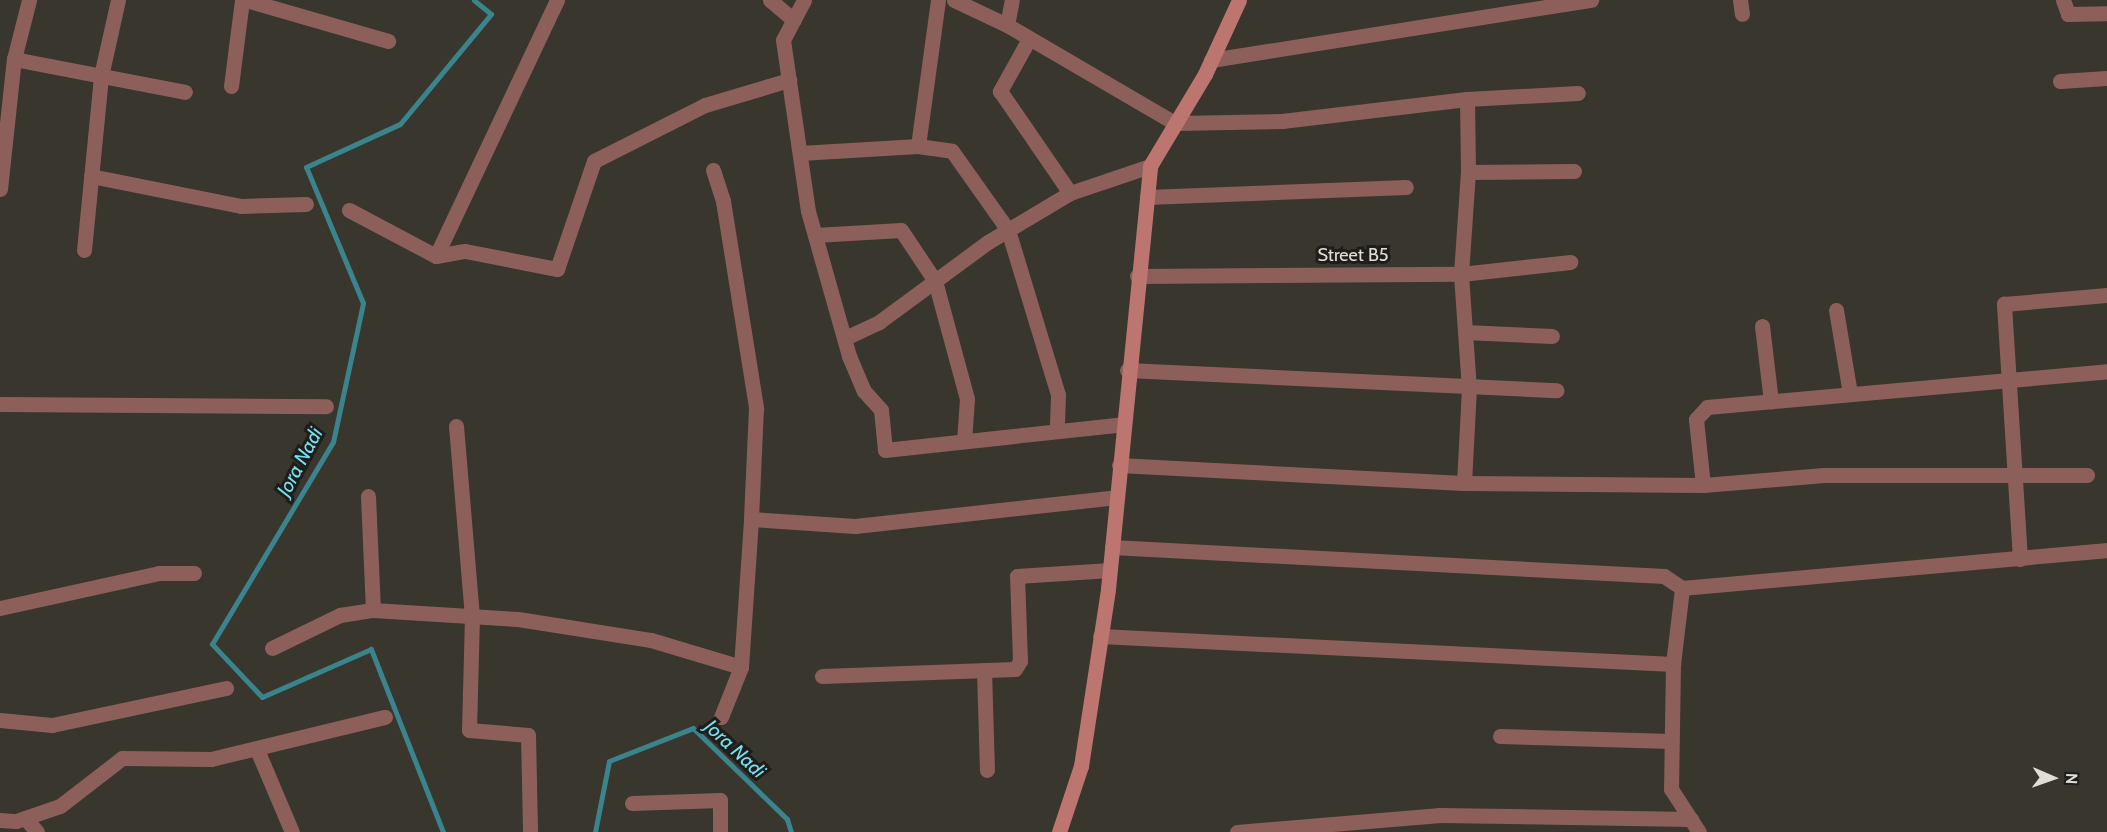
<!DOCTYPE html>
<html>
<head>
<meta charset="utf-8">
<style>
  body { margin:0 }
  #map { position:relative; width:2107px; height:832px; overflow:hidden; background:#39362e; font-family:Cabin,sans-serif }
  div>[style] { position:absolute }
  .stream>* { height:5px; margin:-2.5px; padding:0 2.5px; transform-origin:2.5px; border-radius:2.5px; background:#3a848e }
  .street>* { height:15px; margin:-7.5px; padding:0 7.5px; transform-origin:7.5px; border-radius:7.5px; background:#8d5f5b }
  .secondary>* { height:15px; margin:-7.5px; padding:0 7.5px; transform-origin:7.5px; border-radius:7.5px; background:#bc756f }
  span { translate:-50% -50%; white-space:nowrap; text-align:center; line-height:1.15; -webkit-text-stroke:6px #1f1d1a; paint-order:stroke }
  .street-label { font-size:18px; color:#e0ded9 }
  .water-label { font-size:20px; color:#73e3f3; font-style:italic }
  .north { position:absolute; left:2023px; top:748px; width:60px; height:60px; -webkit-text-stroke:4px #1f1d1a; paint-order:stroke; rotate:92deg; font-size:16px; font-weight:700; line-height:24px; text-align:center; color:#e0ded9 }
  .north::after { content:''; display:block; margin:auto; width:21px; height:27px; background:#e0ded9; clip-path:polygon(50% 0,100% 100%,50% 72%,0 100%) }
</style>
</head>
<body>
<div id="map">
  <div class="stream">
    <i style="left:443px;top:832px;width:197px;rotate:-111.5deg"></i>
    <i style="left:371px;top:649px;width:119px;rotate:156.2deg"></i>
    <i style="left:262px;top:697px;width:73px;rotate:-133.3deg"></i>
    <i style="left:212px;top:644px;width:235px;rotate:-59.1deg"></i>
    <i style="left:333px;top:442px;width:142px;rotate:-77.8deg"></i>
    <i style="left:363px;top:303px;width:147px;rotate:-112.7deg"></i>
    <i style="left:306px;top:167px;width:103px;rotate:-24.6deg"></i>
    <i style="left:400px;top:124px;width:143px;rotate:-50.4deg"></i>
    <i style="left:491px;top:14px;width:22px;rotate:-141deg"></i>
    <i style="left:595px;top:832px;width:72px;rotate:-78.8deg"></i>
    <i style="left:609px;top:761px;width:90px;rotate:-21.4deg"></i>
    <i style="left:693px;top:728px;width:131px;rotate:44.1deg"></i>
    <i style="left:787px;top:819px;width:14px;rotate:73deg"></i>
  </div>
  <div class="street">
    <i style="left:246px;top:0;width:148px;rotate:16.1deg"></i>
    <i style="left:770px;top:0;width:31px;rotate:40deg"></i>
    <i style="left:804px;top:0;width:45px;rotate:117.7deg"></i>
    <i style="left:783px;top:40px;width:173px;rotate:81.7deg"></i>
    <i style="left:808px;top:211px;width:151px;rotate:74.2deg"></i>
    <i style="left:849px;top:356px;width:38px;rotate:67deg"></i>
    <i style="left:864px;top:391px;width:25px;rotate:48deg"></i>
    <i style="left:881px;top:410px;width:40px;rotate:84.3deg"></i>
    <i style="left:885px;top:450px;width:239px;rotate:-6.2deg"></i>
    <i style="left:954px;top:0;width:59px;rotate:25.3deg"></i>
    <i style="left:1007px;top:25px;width:25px;rotate:-79deg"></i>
    <i style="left:1740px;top:0;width:14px;rotate:82deg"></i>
    <i style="left:2063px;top:0;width:15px;rotate:70deg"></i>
    <i style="left:2068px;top:14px;width:39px;rotate:-1deg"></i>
    <i style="left:1007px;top:25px;width:194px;rotate:30.3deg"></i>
    <i style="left:1175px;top:123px;width:107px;rotate:-1.1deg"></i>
    <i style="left:1282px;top:121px;width:186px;rotate:-6.8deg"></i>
    <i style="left:1467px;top:99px;width:73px;rotate:89.2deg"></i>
    <i style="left:1468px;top:172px;width:106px;rotate:-0.5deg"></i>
    <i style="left:1029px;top:39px;width:60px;rotate:119.1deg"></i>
    <i style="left:1000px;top:91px;width:124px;rotate:55.5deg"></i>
    <i style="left:14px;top:59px;width:174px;rotate:10.9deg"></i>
    <i style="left:1211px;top:60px;width:385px;rotate:-9deg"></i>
    <i style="left:2060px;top:81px;width:47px;rotate:-3.7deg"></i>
    <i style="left:231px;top:86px;width:87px;rotate:-82.7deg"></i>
    <i style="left:1467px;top:99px;width:111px;rotate:-3.1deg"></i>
    <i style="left:918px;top:146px;width:34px;rotate:8deg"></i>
    <i style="left:952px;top:151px;width:97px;rotate:54.7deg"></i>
    <i style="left:1008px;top:230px;width:172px;rotate:73.1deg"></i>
    <i style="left:1058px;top:395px;width:36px;rotate:92deg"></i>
    <i style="left:800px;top:153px;width:118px;rotate:-3.4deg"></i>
    <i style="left:918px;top:146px;width:147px;rotate:-82.2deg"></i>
    <i style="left:713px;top:170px;width:33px;rotate:72deg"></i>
    <i style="left:723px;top:201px;width:210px;rotate:80.9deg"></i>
    <i style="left:756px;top:408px;width:111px;rotate:92.6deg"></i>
    <i style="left:751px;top:519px;width:104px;rotate:3.9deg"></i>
    <i style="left:855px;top:526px;width:263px;rotate:-6.3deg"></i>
    <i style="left:91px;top:176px;width:153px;rotate:11.3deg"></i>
    <i style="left:241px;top:206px;width:65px;rotate:-1.8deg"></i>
    <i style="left:0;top:189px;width:131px;rotate:-83.9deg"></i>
    <i style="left:14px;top:59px;width:61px;rotate:-75.7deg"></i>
    <i style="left:1147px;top:197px;width:259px;rotate:-2.2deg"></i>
    <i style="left:349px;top:210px;width:98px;rotate:27.9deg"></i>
    <i style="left:436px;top:256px;width:283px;rotate:-64.7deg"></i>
    <i style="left:815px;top:235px;width:86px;rotate:-3.3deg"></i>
    <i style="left:901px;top:230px;width:61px;rotate:56.3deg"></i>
    <i style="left:935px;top:281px;width:122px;rotate:74.8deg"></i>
    <i style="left:967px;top:399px;width:42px;rotate:94.1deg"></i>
    <i style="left:84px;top:250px;width:175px;rotate:-84.4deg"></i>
    <i style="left:101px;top:76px;width:78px;rotate:-77.4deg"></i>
    <i style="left:436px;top:256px;width:29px;rotate:-10deg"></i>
    <i style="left:465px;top:251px;width:94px;rotate:11.1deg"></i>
    <i style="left:557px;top:269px;width:114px;rotate:-71.1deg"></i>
    <i style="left:594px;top:161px;width:124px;rotate:-26.8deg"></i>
    <i style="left:705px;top:105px;width:88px;rotate:-16.6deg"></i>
    <i style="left:1137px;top:276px;width:324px;rotate:-0.4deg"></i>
    <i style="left:1461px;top:274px;width:110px;rotate:-6.3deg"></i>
    <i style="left:1836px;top:310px;width:85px;rotate:80.5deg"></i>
    <i style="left:1762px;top:326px;width:76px;rotate:83.2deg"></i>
    <i style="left:1465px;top:332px;width:87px;rotate:2.6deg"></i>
    <i style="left:845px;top:338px;width:38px;rotate:-25deg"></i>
    <i style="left:879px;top:322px;width:135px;rotate:-36.3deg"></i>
    <i style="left:988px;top:242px;width:96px;rotate:-30.9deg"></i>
    <i style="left:1070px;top:193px;width:84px;rotate:-18.6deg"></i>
    <i style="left:1127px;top:370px;width:430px;rotate:2.7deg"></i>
    <i style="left:0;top:404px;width:326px;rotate:0.4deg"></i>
    <i style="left:456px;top:426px;width:191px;rotate:85.2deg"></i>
    <i style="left:472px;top:616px;width:114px;rotate:91.5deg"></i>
    <i style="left:469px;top:730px;width:59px;rotate:4.8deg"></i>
    <i style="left:528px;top:735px;width:97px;rotate:88.8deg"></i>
    <i style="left:1119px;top:465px;width:345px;rotate:3deg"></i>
    <i style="left:1464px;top:483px;width:239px;rotate:0.5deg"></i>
    <i style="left:1703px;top:485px;width:121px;rotate:-4.7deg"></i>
    <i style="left:1824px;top:475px;width:263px"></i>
    <i style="left:1464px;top:483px;width:94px;rotate:-87deg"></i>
    <i style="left:1469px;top:389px;width:115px;rotate:-94deg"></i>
    <i style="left:1461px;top:274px;width:102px;rotate:-86.1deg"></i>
    <i style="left:1703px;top:485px;width:66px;rotate:-96.1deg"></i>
    <i style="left:1696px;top:419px;width:16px;rotate:-47deg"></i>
    <i style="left:1707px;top:407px;width:402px;rotate:-5.1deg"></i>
    <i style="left:368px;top:496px;width:114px;rotate:87.5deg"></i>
    <i style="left:1112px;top:547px;width:553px;rotate:3.01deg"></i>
    <i style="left:1664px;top:576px;width:22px;rotate:34deg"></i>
    <i style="left:1682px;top:588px;width:427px;rotate:-5.1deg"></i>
    <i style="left:2020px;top:559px;width:256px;rotate:-93.6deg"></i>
    <i style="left:2004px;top:304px;width:103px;rotate:-5deg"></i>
    <i style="left:0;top:608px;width:163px;rotate:-12.4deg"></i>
    <i style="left:159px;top:573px;width:35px"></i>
    <i style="left:1100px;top:636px;width:574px;rotate:2.8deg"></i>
    <i style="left:1673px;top:664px;width:125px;rotate:90.9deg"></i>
    <i style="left:1671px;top:789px;width:51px;rotate:56.9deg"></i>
    <i style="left:272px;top:648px;width:76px;rotate:-25.9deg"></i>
    <i style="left:340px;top:615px;width:33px;rotate:-9deg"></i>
    <i style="left:373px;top:610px;width:145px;rotate:3.6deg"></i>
    <i style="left:518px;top:619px;width:135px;rotate:9deg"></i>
    <i style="left:651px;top:640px;width:94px;rotate:16.7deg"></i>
    <i style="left:1673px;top:664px;width:77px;rotate:-83.2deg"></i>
    <i style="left:984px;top:670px;width:100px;rotate:88.3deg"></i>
    <i style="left:822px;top:676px;width:193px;rotate:-2.1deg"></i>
    <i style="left:1015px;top:669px;width:9px;rotate:-58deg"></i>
    <i style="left:1020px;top:661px;width:85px;rotate:-92deg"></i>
    <i style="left:1017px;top:576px;width:93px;rotate:-3.7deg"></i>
    <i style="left:721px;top:717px;width:54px;rotate:-68.2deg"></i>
    <i style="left:741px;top:667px;width:148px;rotate:-86.1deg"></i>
    <i style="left:0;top:720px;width:52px;rotate:5.5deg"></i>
    <i style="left:52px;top:725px;width:178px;rotate:-12deg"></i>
    <i style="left:1500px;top:736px;width:171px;rotate:1.7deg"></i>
    <i style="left:258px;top:752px;width:87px;rotate:67deg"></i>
    <i style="left:632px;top:803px;width:88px;rotate:-2deg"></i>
    <i style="left:720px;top:800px;width:32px;rotate:90deg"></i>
    <i style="left:25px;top:818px;width:18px;rotate:49deg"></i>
    <i style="left:0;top:820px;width:16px;rotate:4deg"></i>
    <i style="left:16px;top:821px;width:46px;rotate:-18.8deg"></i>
    <i style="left:60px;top:806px;width:78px;rotate:-37.7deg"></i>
    <i style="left:122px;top:758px;width:89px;rotate:0.6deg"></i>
    <i style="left:211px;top:759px;width:179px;rotate:-13.6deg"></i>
    <i style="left:1237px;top:832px;width:204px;rotate:-4.8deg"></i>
    <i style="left:1440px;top:815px;width:251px;rotate:0.9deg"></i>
  </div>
  <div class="secondary">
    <i style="left:1059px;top:832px;width:70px;rotate:-71.6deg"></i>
    <i style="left:1081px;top:766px;width:179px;rotate:-81.3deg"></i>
    <i style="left:1108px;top:589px;width:425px;rotate:-84.3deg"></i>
    <i style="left:1150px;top:166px;width:107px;rotate:-59.1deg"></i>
    <i style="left:1205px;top:74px;width:81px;rotate:-65.3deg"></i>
  </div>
  <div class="street-label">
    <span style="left:1353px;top:255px">Street B5</span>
  </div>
  <div class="water-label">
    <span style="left:300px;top:462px;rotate:-62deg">Jora Nadi</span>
    <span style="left:735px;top:749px;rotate:43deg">Jora Nadi</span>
  </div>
  <div class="north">N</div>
</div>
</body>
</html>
